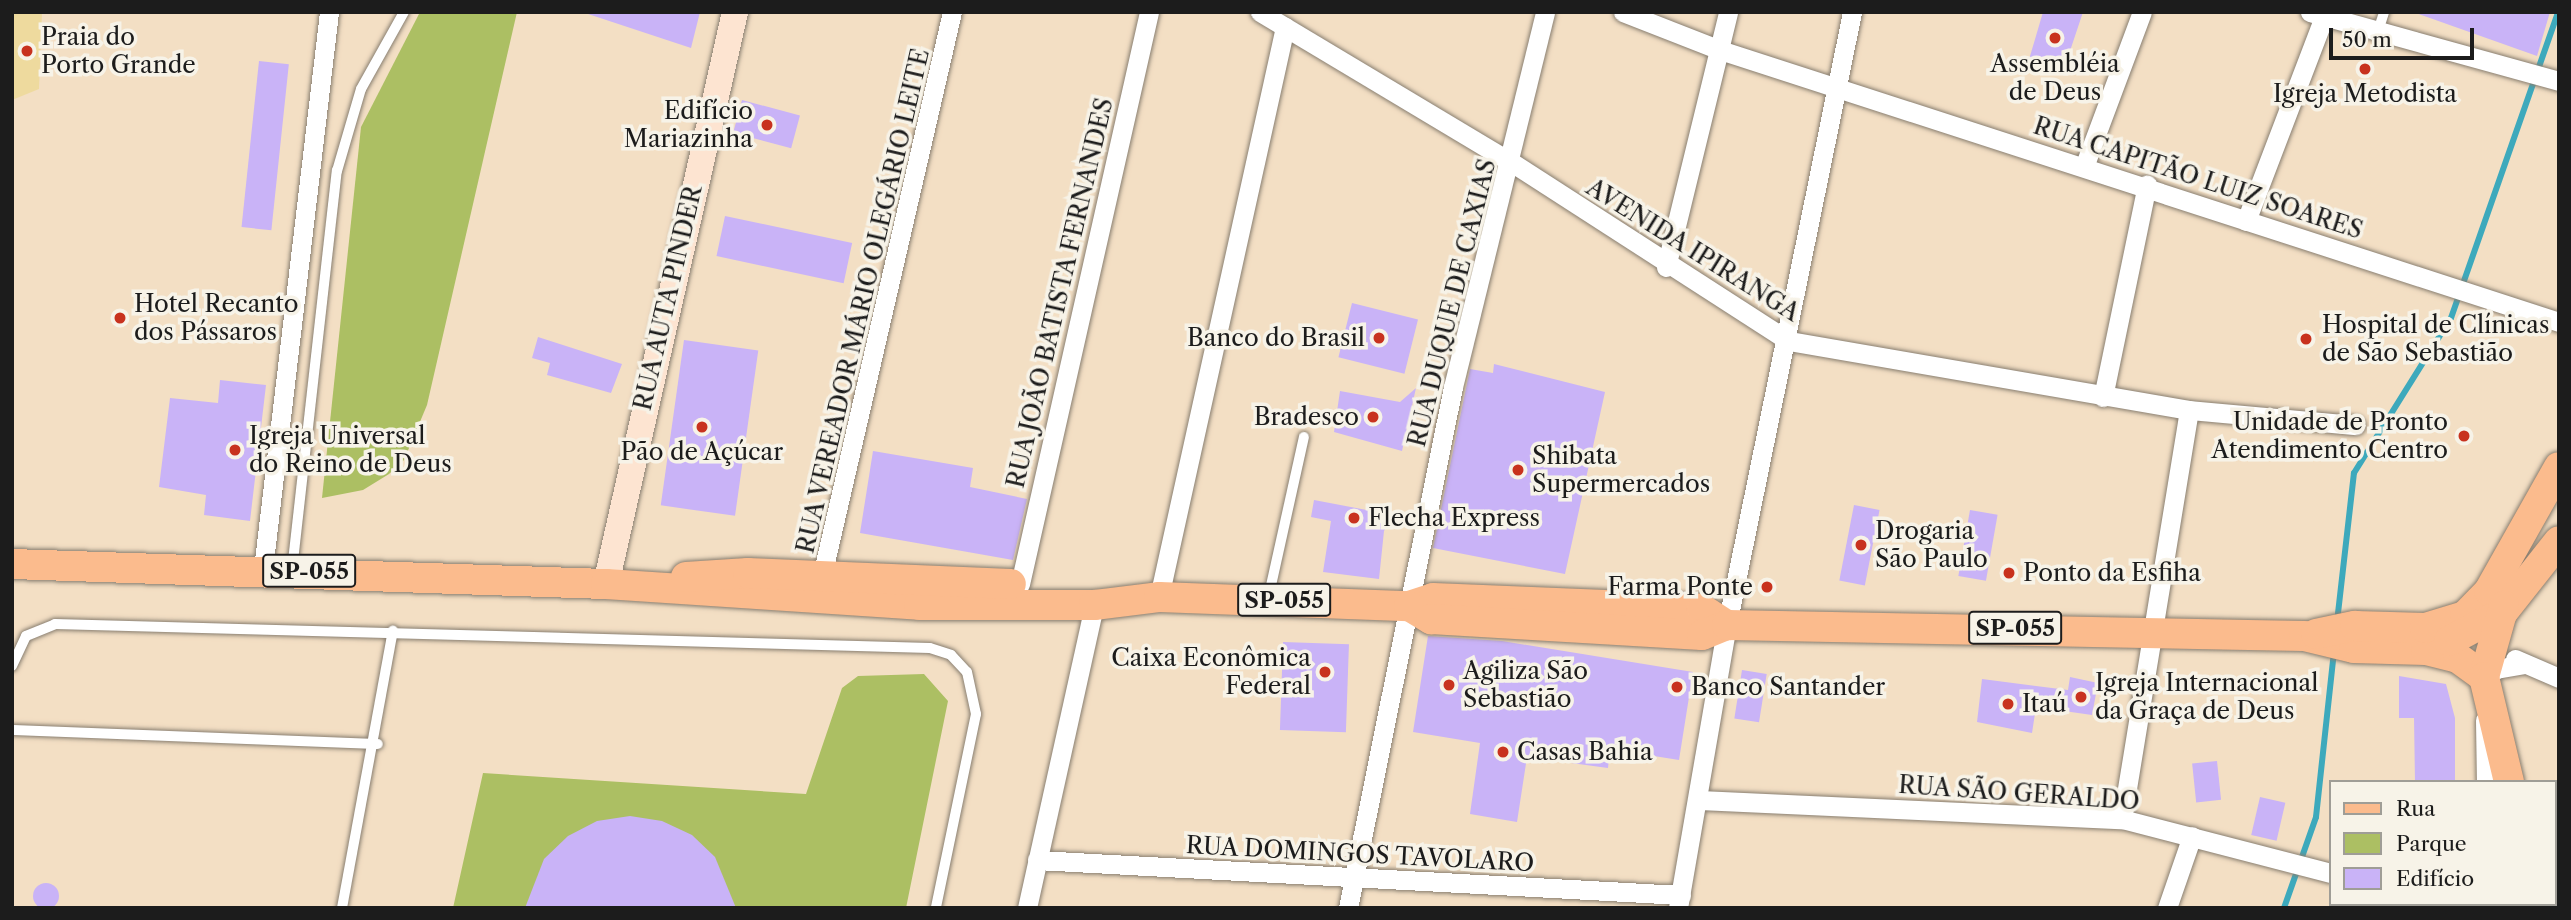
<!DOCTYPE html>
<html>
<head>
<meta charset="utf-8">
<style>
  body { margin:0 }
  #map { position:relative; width:2571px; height:920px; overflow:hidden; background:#f3dfc4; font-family:"Libre Caslon Text",serif }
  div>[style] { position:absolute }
  .green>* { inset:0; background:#acbf63 }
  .sand>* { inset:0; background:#eeda9e }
  .stream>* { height:6px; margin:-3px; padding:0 3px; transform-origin:3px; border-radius:3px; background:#3da9bc }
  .building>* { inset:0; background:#c9b3f7; transform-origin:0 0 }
  .round { border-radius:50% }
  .roads { filter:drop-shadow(0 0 2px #887e70) drop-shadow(0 0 2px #887e70) }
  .service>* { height:10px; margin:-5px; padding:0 5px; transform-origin:5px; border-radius:5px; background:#fff }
  .minor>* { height:19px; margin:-9.5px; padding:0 9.5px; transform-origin:9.5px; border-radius:9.5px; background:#fff }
  .secondary>* { height:26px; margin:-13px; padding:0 13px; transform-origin:13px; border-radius:13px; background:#fde4d1 }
  .primary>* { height:30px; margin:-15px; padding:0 15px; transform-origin:15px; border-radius:15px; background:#fbbb8d }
  .dots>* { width:19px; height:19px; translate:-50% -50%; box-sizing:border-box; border:4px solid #f7f3e8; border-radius:50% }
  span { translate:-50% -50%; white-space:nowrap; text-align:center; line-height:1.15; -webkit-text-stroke:7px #f7f3e8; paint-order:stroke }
  .shield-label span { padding:2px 5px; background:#f7f3e8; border:2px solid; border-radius:5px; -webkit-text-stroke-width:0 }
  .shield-label { font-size:23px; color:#1c1c1c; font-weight:700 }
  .poi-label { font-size:24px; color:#1c1c1c }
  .left { translate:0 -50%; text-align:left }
  .right { translate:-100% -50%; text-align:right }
  .street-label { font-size:24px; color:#1c1c1c }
  .frame { position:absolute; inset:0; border:14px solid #1c1c1c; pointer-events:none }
  .legend { position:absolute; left:2329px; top:780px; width:228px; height:126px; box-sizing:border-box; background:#f7f3e8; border:2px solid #9f9d96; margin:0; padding:9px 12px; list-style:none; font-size:21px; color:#1c1c1c }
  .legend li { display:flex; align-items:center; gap:14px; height:35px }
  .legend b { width:35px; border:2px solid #9f9d96 }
  .scale { position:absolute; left:2329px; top:28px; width:145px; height:32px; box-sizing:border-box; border:4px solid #1c1c1c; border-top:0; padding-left:9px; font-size:21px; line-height:24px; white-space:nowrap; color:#1c1c1c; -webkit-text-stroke:5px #f7f3e8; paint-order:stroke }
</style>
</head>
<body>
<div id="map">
  <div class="green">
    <i style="clip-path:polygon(420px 12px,517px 12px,427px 405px,404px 460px,389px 474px,363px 490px,322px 498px,361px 127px)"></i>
    <i style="clip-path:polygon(924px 674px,948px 701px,906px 908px,453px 908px,483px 773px,806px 794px,842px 688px,858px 676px)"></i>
  </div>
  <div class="sand">
    <i style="clip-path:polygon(12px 12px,42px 12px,39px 89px,12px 100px)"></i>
  </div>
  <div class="stream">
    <i style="left:2337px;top:622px;width:150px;rotate:-83.5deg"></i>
    <i style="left:2354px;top:473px;width:183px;rotate:-58deg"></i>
    <i style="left:2451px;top:318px;width:324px;rotate:-70.7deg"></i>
    <i style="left:2284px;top:908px;width:96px;rotate:-70.6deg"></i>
    <i style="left:2316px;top:817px;width:168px;rotate:-83.8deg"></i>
  </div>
  <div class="building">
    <i style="clip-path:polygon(582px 12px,700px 12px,691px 48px)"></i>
    <i style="clip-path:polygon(2043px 12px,2083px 12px,2063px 72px,2028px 63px)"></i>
    <i style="clip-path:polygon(2413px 12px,2550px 12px,2537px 56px)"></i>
    <i style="left:259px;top:61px;width:30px;height:167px;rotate:6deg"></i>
    <i style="left:742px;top:100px;width:60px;height:34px;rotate:15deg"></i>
    <i style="left:725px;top:216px;width:130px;height:41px;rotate:12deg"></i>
    <i style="left:1352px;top:303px;width:68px;height:56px;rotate:14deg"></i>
    <i style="clip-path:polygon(538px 337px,622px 364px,611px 393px,547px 375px,550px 363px,532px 358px)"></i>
    <i style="left:684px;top:340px;width:75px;height:167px;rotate:8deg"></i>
    <i style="clip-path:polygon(1494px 364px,1605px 392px,1565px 574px,1433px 548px,1470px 369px,1493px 373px)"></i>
    <i style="clip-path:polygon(220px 380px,266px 385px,250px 521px,204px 515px,206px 495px,159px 487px,170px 398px,218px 403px)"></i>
    <i style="clip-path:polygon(1416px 388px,1402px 451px,1334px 432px,1340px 391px,1400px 402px)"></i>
    <i style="clip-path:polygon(873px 451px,973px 468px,970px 487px,1027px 499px,1013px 560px,860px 533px)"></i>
    <i style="clip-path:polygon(1314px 500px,1393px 515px,1384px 531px,1379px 579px,1323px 572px,1331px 521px,1311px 517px)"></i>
    <i style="left:1854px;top:505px;width:26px;height:77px;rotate:11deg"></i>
    <i style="left:1970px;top:510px;width:28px;height:67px;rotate:10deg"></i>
    <i style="clip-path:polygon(1428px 636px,1502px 641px,1693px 672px,1679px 760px,1610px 749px,1608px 768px,1527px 757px,1517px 822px,1470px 814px,1480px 743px,1413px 732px)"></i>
    <i style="left:1283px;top:642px;width:66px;height:88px;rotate:2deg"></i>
    <i style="left:1742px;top:670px;width:25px;height:49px;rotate:9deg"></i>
    <i style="clip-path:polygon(2399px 676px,2446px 684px,2455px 718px,2455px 782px,2415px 782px,2414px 718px,2399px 718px)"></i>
    <i style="clip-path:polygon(2070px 677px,2098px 683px,2092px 715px,2036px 707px,2032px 733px,1977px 722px,1982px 679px,2068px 690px)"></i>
    <i style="left:2217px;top:761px;width:39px;height:25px;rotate:84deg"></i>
    <i style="left:2260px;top:797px;width:26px;height:39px;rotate:13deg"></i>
    <i style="clip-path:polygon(630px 816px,662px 821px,692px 835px,715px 857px,736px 908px,525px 908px,544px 859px,568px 836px,597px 821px)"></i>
    <i class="round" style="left:33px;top:883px;width:26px;height:26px"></i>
  </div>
  <div class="roads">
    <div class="service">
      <i style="left:2378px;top:31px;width:20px;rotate:-72deg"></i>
      <i style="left:292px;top:570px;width:402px;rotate:-83.6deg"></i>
      <i style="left:337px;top:171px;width:85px;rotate:-73.7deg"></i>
      <i style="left:361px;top:89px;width:88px;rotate:-60.8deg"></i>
      <i style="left:1268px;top:599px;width:166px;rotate:-77.5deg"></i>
      <i style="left:12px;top:666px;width:33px;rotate:-65deg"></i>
      <i style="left:26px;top:636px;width:31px;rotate:-22deg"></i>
      <i style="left:55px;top:624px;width:875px;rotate:1.57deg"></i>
      <i style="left:930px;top:648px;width:22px;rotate:18deg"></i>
      <i style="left:951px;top:655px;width:23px;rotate:47deg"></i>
      <i style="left:967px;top:672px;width:43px;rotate:77.9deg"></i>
      <i style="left:976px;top:714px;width:198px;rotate:101.7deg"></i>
      <i style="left:12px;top:730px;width:366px;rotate:2.2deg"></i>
      <i style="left:342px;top:908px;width:282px;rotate:-79.6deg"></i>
    </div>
    <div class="minor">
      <i style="left:1260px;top:12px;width:292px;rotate:30.9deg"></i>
      <i style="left:1511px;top:162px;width:331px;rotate:32.8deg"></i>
      <i style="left:1789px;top:341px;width:406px;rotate:9.8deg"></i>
      <i style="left:2189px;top:410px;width:167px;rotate:5.2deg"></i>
      <i style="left:1623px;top:12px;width:104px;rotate:21.4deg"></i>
      <i style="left:1720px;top:50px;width:882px;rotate:17.96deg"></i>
      <i style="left:2310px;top:12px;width:258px;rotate:15.5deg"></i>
      <i style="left:2084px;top:167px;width:165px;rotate:-69.5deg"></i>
      <i style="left:2246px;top:221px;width:224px;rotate:-69.1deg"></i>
      <i style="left:1666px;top:267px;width:262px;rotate:-76.3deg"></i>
      <i style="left:2103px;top:397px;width:217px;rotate:-78.3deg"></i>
      <i style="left:263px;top:569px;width:561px;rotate:-83.24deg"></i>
      <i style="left:820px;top:584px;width:587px;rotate:-77.01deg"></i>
      <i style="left:1020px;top:584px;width:586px;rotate:-77.29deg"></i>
      <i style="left:1159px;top:597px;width:584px;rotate:-77.54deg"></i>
      <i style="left:2515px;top:659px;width:48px;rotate:23.4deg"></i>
      <i style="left:2484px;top:679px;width:16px;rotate:-40deg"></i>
      <i style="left:2496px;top:669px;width:28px;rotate:-10deg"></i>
      <i style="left:2485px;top:720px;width:62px;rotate:89.1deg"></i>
      <i style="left:1698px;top:800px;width:424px;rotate:2.6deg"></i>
      <i style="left:2122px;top:819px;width:216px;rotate:14.5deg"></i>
      <i style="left:2122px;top:819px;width:414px;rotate:-80.7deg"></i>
      <i style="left:1037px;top:860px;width:645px;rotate:3.11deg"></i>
      <i style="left:2472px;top:904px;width:29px;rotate:6deg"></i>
      <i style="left:1027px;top:908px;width:310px;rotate:-77.5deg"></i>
      <i style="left:1348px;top:908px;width:531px;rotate:-78.61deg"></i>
      <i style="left:1453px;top:387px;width:386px;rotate:-76.2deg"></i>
      <i style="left:1678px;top:908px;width:287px;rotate:-80.2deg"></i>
      <i style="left:1727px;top:625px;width:626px;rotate:-78.47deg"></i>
      <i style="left:2167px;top:908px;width:76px;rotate:-70.9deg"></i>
    </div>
    <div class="secondary">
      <i style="left:606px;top:584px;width:586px;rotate:-77.29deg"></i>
    </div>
    <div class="primary">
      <i style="left:12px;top:564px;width:594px;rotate:1.93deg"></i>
      <i style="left:606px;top:584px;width:314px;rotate:3.8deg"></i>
      <i style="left:919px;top:605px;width:175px"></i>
      <i style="left:1094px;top:605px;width:65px;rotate:-7deg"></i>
      <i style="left:1159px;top:597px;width:250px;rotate:2.1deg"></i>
      <i style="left:1409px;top:606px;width:25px;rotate:-18deg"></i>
      <i style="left:1433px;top:598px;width:269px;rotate:2.3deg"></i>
      <i style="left:1702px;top:609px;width:30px;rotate:33deg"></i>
      <i style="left:686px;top:577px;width:62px;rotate:-3.7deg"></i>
      <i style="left:748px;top:573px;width:263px;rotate:2.4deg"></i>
      <i style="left:1409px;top:606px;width:26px;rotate:31deg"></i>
      <i style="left:1431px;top:619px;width:271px;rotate:3.4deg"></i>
      <i style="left:1702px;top:635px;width:27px;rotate:-22deg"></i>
      <i style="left:1727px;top:625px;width:577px;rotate:1.09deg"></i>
      <i style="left:2304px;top:636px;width:51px;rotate:13.5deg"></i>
      <i style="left:2354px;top:648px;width:72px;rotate:1.6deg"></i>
      <i style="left:2426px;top:650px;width:33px;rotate:14deg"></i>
      <i style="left:2458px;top:658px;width:32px;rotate:36deg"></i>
      <i style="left:2316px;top:634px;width:40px;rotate:-12deg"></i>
      <i style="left:2355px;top:626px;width:70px;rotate:1.6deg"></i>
      <i style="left:2425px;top:628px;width:42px;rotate:-16.7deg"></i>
      <i style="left:2465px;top:616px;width:35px;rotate:-46deg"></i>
      <i style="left:2489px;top:591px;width:142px;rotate:-60.6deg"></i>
      <i style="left:2449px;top:641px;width:61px;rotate:-28.2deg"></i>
      <i style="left:2503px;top:612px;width:90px;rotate:-51.7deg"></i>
      <i style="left:2484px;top:677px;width:74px;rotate:-74.3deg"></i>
      <i style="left:2484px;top:677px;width:108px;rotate:76.6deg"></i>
      <i style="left:2555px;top:884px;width:6px;rotate:45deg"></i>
    </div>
  </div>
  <div class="dots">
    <i style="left:2055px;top:38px;background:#c8321e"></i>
    <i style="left:27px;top:51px;background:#c8321e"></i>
    <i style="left:2365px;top:69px;background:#c8321e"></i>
    <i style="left:767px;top:125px;background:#c8321e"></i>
    <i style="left:120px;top:318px;background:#c8321e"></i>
    <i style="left:1379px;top:338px;background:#c8321e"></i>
    <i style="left:2306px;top:339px;background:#c8321e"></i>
    <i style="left:1373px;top:417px;background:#c8321e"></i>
    <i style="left:702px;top:427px;background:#c8321e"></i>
    <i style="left:2464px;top:436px;background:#c8321e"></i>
    <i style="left:235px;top:450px;background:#c8321e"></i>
    <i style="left:1518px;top:470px;background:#c8321e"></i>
    <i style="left:1354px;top:518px;background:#c8321e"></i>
    <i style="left:1861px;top:545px;background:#c8321e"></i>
    <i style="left:2009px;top:573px;background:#c8321e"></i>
    <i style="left:1767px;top:587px;background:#c8321e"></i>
    <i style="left:1325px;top:672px;background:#c8321e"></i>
    <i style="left:1449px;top:685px;background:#c8321e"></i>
    <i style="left:1677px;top:687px;background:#c8321e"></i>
    <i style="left:2081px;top:697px;background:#c8321e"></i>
    <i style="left:2008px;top:704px;background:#c8321e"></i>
    <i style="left:1503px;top:752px;background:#c8321e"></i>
  </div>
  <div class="shield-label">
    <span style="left:309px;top:571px">SP-055</span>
    <span style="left:1284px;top:600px">SP-055</span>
    <span style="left:2015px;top:628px">SP-055</span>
  </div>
  <div class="poi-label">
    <span class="left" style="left:41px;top:51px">Praia do<br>Porto Grande</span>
    <span style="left:2055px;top:78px">Assembléia<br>de Deus</span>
    <span style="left:2365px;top:94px">Igreja Metodista</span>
    <span class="right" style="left:753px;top:125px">Edifício<br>Mariazinha</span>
    <span class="left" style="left:134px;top:318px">Hotel Recanto<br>dos Pássaros</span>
    <span class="left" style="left:2322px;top:339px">Hospital de Clínicas<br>de São Sebastião</span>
    <span class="right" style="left:1365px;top:338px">Banco do Brasil</span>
    <span class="right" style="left:1359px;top:417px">Bradesco</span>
    <span class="right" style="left:2448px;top:436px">Unidade de Pronto<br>Atendimento Centro</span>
    <span class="left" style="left:249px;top:450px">Igreja Universal<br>do Reino de Deus</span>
    <span style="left:702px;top:452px">Pão de Açúcar</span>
    <span class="left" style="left:1532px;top:470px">Shibata<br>Supermercados</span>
    <span class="left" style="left:1368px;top:518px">Flecha Express</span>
    <span class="left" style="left:1875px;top:545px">Drogaria<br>São Paulo</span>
    <span class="left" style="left:2023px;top:573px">Ponto da Esfiha</span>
    <span class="right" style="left:1753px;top:587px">Farma Ponte</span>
    <span class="right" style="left:1311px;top:672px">Caixa Econômica<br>Federal</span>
    <span class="left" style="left:1463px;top:685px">Agiliza São<br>Sebastião</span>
    <span class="left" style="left:2095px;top:697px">Igreja Internacional<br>da Graça de Deus</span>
    <span class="left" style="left:1691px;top:687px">Banco Santander</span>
    <span class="left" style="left:2022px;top:704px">Itaú</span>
    <span class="left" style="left:1517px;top:752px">Casas Bahia</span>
  </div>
  <div class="street-label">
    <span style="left:2198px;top:178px;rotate:18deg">RUA CAPITÃO LUIZ SOARES</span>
    <span style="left:1693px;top:250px;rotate:32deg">AVENIDA IPIRANGA</span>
    <span style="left:1060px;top:293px;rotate:-77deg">RUA JOÃO BATISTA FERNANDES</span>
    <span style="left:668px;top:298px;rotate:-77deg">RUA AUTA PINDER</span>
    <span style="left:863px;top:301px;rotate:-77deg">RUA VEREADOR MÁRIO OLEGÁRIO LEITE</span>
    <span style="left:1452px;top:303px;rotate:-76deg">RUA DUQUE DE CAXIAS</span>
    <span style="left:2019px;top:793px;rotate:4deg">RUA SÃO GERALDO</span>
    <span style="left:1360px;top:854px;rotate:3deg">RUA DOMINGOS TAVOLARO</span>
  </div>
  <div class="frame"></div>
  <ul class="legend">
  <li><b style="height:9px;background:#fbbb8d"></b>Rua</li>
  <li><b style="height:19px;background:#acbf63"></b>Parque</li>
  <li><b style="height:19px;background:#c9b3f7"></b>Edifício</li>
  </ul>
  <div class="scale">50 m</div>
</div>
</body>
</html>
